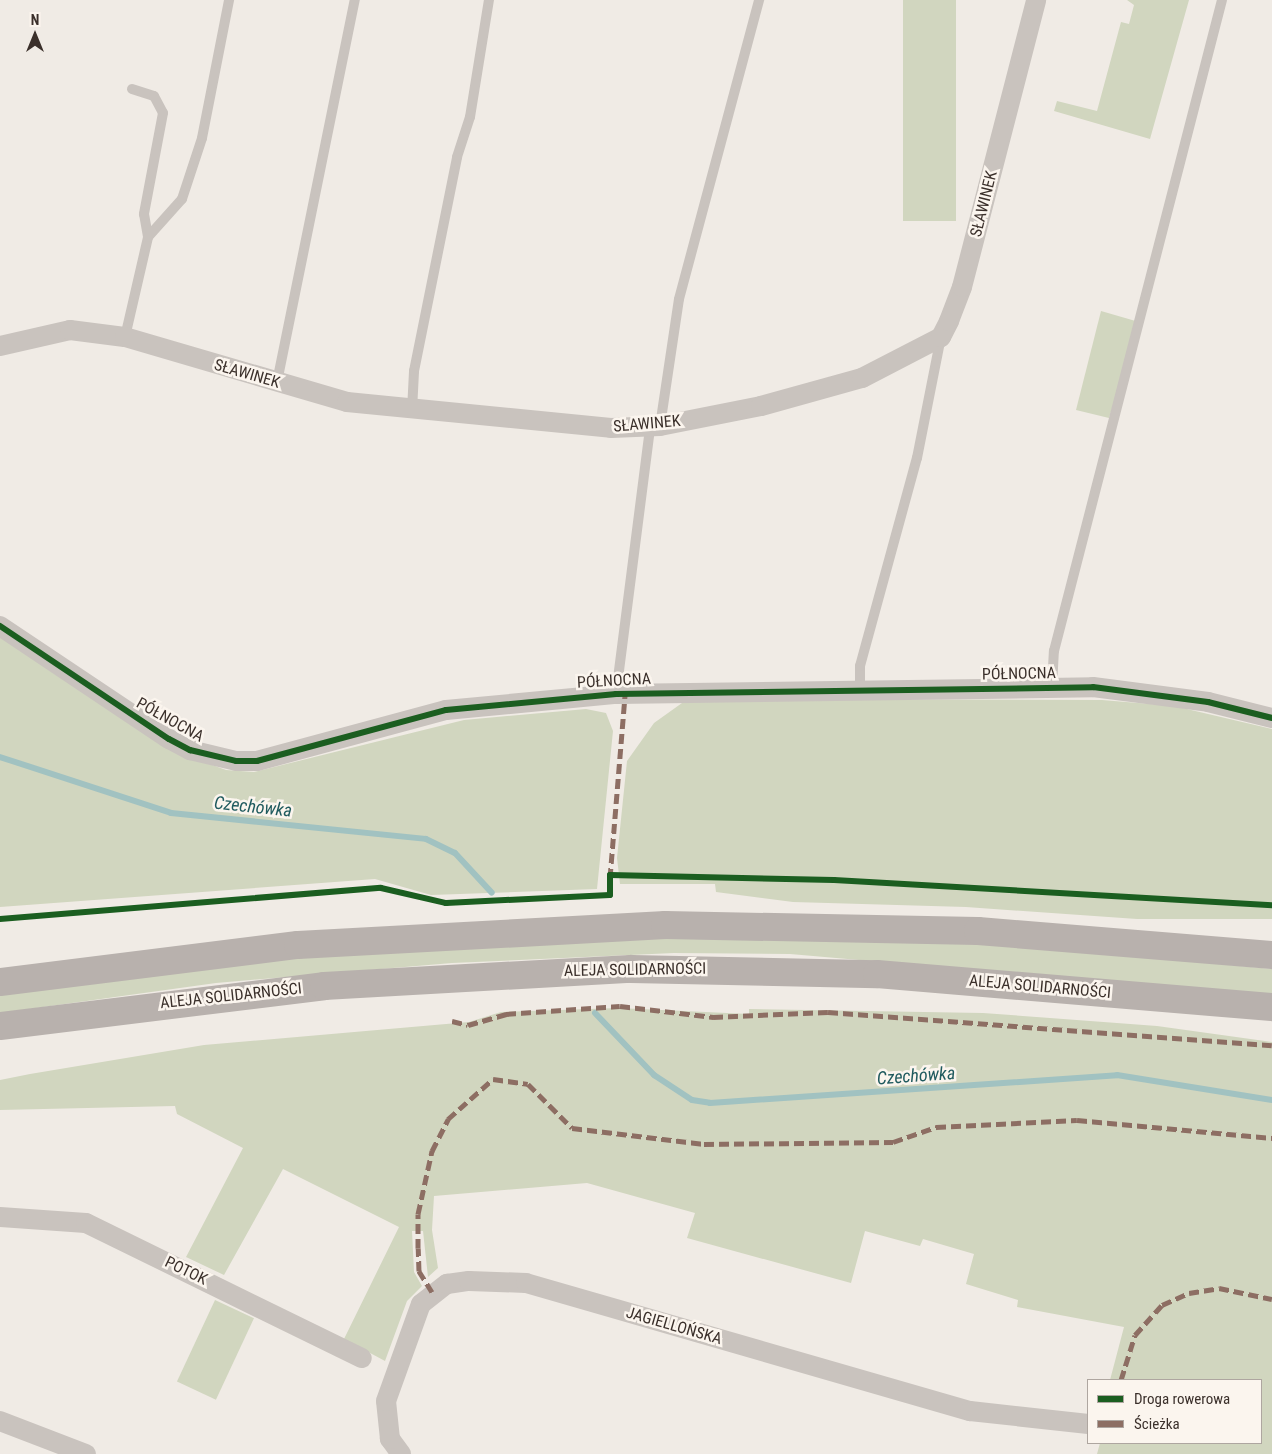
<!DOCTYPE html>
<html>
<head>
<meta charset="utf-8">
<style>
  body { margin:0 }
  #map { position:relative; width:1272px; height:1454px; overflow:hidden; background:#f0ebe5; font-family:"Roboto Condensed",sans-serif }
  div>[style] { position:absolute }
  .green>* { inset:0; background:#d1d6bf; transform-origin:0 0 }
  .stream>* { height:6px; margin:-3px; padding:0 3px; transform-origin:3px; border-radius:3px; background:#a1c2c1 }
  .service>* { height:10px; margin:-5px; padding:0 5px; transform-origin:5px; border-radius:5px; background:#c9c3be }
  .minor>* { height:20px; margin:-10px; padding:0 10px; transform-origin:10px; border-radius:10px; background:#c9c3be }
  .primary>* { height:28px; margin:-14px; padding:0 14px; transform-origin:14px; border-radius:14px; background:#b8b1ad }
  .quiet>* { height:5px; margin-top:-2.5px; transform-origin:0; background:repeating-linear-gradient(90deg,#8d6e63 0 10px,transparent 0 15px) }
  .cycleway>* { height:6px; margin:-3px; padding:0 3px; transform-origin:3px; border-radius:3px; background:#1b5e20 }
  span { translate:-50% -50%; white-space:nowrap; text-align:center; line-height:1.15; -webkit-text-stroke:5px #fbf5ee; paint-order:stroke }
  .street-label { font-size:16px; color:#3b302b }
  .water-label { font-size:18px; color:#1f5a5e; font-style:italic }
  .legend { position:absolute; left:1087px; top:1379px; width:175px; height:65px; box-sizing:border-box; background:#fbf5ee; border:1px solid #aea6a0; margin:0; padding:6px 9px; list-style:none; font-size:15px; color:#3b302b }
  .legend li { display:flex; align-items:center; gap:10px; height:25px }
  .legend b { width:25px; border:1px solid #aea6a0 }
  .north { position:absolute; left:10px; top:10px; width:50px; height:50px; -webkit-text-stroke:4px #fbf5ee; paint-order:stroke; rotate:0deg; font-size:14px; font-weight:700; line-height:20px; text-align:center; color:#3b302b }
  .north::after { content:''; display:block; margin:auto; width:18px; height:22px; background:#3b302b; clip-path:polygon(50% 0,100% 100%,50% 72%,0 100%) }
</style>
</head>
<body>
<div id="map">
  <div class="green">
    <i style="left:903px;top:0;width:53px;height:221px"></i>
    <i style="clip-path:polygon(1127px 0,1189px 0,1150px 139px,1054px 111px,1057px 101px,1097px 111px,1121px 22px,1129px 24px,1134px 5px)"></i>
    <i style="clip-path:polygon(1101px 311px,1139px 322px,1109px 418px,1076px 410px)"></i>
    <i style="clip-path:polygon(0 631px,177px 752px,226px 770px,254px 772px,464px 720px,586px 709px,606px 713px,613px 731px,597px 889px,431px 895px,375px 879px,0 907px)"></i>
    <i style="clip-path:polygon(729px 699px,1102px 700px,1174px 706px,1272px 729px,1272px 919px,1137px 919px,966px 907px,793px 902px,716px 892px,715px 884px,620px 884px,617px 858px,627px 761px,654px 723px,682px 703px)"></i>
    <i style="clip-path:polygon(622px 937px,962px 942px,1197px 962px,1272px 969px,1272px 996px,790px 954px,674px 953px,452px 963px,216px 983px,0 1013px,0 993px,285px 955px)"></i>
    <i style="clip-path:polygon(618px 1008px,749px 1014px,749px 1009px,983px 1013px,1157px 1026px,1272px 1042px,1272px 1454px,1097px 1454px,1100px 1443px,1261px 1443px,1261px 1380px,1110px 1380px,1124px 1327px,1017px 1307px,1018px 1300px,966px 1284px,974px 1254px,923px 1239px,920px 1246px,865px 1231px,851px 1283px,687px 1238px,695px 1213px,587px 1183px,434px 1196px,432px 1230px,438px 1268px,428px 1277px,423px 1231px,412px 1231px,414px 1272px,422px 1286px,407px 1301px,385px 1361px,344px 1339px,399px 1227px,283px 1169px,224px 1275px,186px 1257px,243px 1148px,177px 1114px,175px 1106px,0 1110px,0 1080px,30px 1074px,204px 1045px,469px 1022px,501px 1012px)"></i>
    <i style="left:215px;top:1300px;width:43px;height:90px;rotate:25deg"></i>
  </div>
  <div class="stream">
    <i style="left:0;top:757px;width:180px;rotate:18.1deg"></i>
    <i style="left:171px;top:813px;width:256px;rotate:5.8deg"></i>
    <i style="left:426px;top:839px;width:32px;rotate:26deg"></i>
    <i style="left:455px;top:853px;width:54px;rotate:47.2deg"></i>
    <i style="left:595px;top:1013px;width:86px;rotate:46.4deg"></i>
    <i style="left:654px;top:1075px;width:45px;rotate:33.3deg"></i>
    <i style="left:692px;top:1100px;width:18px;rotate:9deg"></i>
    <i style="left:710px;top:1103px;width:408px;rotate:-3.9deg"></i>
    <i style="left:1117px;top:1075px;width:157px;rotate:9.2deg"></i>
  </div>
  <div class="service">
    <i style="left:132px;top:89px;width:23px;rotate:18deg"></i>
    <i style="left:154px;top:96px;width:19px;rotate:62deg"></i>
    <i style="left:163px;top:113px;width:103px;rotate:100.7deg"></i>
    <i style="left:144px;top:214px;width:23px;rotate:80deg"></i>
    <i style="left:125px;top:337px;width:103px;rotate:-77deg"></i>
    <i style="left:148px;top:237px;width:51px;rotate:-48.2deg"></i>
    <i style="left:182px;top:199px;width:64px;rotate:-71.8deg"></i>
    <i style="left:202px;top:138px;width:141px;rotate:-78.9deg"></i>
    <i style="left:277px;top:382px;width:390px;rotate:-78.5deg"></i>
    <i style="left:412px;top:411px;width:40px;rotate:-87.1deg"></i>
    <i style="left:414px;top:371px;width:218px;rotate:-78.6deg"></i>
    <i style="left:457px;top:157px;width:42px;rotate:-72deg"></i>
    <i style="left:470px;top:117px;width:119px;rotate:-80.8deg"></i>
    <i style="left:660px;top:426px;width:128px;rotate:-81.5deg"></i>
    <i style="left:679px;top:299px;width:310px;rotate:-75deg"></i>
    <i style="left:1052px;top:687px;width:36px;rotate:-87deg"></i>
    <i style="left:1054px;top:651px;width:672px;rotate:-75.53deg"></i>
    <i style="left:860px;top:691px;width:25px;rotate:-90deg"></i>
    <i style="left:860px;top:666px;width:216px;rotate:-74.7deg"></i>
    <i style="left:917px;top:458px;width:123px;rotate:-78.8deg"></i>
    <i style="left:616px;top:694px;width:269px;rotate:-82.7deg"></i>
  </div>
  <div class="minor">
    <i style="left:0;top:346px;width:72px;rotate:-12.9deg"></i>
    <i style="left:70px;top:330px;width:55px;rotate:7.3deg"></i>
    <i style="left:125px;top:337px;width:231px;rotate:16.3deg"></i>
    <i style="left:347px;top:402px;width:265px;rotate:5.6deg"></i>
    <i style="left:611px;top:428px;width:49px;rotate:-2.3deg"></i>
    <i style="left:660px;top:426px;width:103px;rotate:-11.2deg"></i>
    <i style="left:761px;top:406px;width:105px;rotate:-15.5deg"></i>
    <i style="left:862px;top:378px;width:89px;rotate:-27.4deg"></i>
    <i style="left:941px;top:337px;width:18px;rotate:-63deg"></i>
    <i style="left:949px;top:321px;width:36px;rotate:-69deg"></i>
    <i style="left:962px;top:287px;width:296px;rotate:-75.5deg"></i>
    <i style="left:0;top:626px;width:203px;rotate:33.8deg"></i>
    <i style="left:169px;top:739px;width:24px;rotate:28deg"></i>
    <i style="left:190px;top:750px;width:47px;rotate:13.4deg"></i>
    <i style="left:236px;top:761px;width:21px"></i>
    <i style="left:257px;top:761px;width:196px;rotate:-15.1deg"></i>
    <i style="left:446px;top:710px;width:171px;rotate:-5.4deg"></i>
    <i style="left:616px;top:694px;width:477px;rotate:-0.8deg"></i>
    <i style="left:1093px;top:687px;width:116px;rotate:7.4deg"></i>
    <i style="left:1208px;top:702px;width:66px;rotate:14deg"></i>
    <i style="left:0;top:1217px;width:86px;rotate:4deg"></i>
    <i style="left:86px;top:1223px;width:307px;rotate:26.1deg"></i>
    <i style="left:0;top:1421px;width:92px;rotate:21deg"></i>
    <i style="left:401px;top:1454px;width:19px;rotate:-126deg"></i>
    <i style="left:390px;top:1439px;width:38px;rotate:-96deg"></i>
    <i style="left:386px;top:1401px;width:103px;rotate:-70.2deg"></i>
    <i style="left:421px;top:1304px;width:33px;rotate:-38deg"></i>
    <i style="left:447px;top:1284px;width:22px;rotate:-8deg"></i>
    <i style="left:469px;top:1281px;width:57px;rotate:2deg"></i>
    <i style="left:526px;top:1283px;width:462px;rotate:16.1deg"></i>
    <i style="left:970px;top:1411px;width:119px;rotate:6.3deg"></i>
  </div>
  <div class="primary">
    <i style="left:0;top:982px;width:300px;rotate:-7.1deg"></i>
    <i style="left:298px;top:945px;width:368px;rotate:-3.1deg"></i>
    <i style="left:665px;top:925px;width:313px;rotate:1.1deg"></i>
    <i style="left:978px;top:931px;width:295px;rotate:4.7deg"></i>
    <i style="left:0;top:1026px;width:326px;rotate:-7deg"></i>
    <i style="left:324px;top:986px;width:307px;rotate:-3.2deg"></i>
    <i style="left:631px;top:969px;width:246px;rotate:1.2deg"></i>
    <i style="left:877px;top:974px;width:396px;rotate:4.8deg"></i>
  </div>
  <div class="quiet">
    <i style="left:610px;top:878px;width:185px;rotate:-85.3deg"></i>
    <i style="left:452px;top:1021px;width:16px;rotate:14deg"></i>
    <i style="left:468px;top:1025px;width:40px;rotate:-16deg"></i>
    <i style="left:506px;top:1014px;width:114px;rotate:-4deg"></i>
    <i style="left:620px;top:1006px;width:94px;rotate:6.7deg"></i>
    <i style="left:713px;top:1017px;width:115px;rotate:-2.5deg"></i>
    <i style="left:828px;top:1012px;width:445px;rotate:4.3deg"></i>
    <i style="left:432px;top:1292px;width:25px;rotate:-122deg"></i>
    <i style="left:419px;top:1271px;width:23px;rotate:-92deg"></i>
    <i style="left:418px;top:1248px;width:34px;rotate:-90deg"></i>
    <i style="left:418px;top:1214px;width:65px;rotate:-77.5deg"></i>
    <i style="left:432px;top:1151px;width:36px;rotate:-63deg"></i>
    <i style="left:448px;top:1119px;width:60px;rotate:-41.6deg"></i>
    <i style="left:493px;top:1079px;width:35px;rotate:8deg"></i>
    <i style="left:528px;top:1084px;width:62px;rotate:45deg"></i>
    <i style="left:572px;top:1128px;width:133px;rotate:6.9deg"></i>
    <i style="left:704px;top:1144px;width:189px;rotate:-0.6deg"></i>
    <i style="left:893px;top:1142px;width:46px;rotate:-19.2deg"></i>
    <i style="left:936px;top:1127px;width:141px;rotate:-2.8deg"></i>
    <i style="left:1077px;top:1120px;width:196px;rotate:5.3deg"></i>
    <i style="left:1121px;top:1380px;width:47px;rotate:-72.7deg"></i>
    <i style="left:1135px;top:1335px;width:40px;rotate:-48deg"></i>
    <i style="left:1162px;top:1305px;width:30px;rotate:-24deg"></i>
    <i style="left:1189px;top:1293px;width:30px;rotate:-9deg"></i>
    <i style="left:1219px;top:1288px;width:54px;rotate:11.7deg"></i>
  </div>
  <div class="cycleway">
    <i style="left:0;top:626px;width:203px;rotate:33.8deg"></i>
    <i style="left:169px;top:739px;width:24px;rotate:28deg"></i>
    <i style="left:190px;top:750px;width:47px;rotate:13.4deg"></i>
    <i style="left:236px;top:761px;width:21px"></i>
    <i style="left:257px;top:761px;width:196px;rotate:-15.1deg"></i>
    <i style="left:446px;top:710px;width:171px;rotate:-5.4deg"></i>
    <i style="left:616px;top:694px;width:477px;rotate:-0.8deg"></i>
    <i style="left:1093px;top:687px;width:116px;rotate:7.4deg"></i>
    <i style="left:1208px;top:702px;width:66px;rotate:14deg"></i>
    <i style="left:0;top:919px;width:382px;rotate:-4.7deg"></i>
    <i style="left:381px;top:888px;width:67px;rotate:13deg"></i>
    <i style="left:446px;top:903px;width:164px;rotate:-2.8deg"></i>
    <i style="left:610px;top:895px;width:20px;rotate:-90deg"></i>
    <i style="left:610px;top:875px;width:224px;rotate:1.3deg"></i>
    <i style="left:834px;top:880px;width:439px;rotate:3.3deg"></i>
  </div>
  <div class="street-label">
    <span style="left:984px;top:204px;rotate:-76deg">SŁAWINEK</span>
    <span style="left:247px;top:374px;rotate:16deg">SŁAWINEK</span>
    <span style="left:647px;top:424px;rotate:-5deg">SŁAWINEK</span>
    <span style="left:1019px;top:674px;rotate:-1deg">PÓŁNOCNA</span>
    <span style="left:614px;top:681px;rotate:-3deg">PÓŁNOCNA</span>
    <span style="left:170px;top:720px;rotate:29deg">PÓŁNOCNA</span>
    <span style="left:635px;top:970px;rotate:-1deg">ALEJA SOLIDARNOŚCI</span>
    <span style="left:1040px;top:987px;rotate:5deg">ALEJA SOLIDARNOŚCI</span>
    <span style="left:231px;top:996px;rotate:-6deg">ALEJA SOLIDARNOŚCI</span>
    <span style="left:186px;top:1271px;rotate:26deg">POTOK</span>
    <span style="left:674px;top:1326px;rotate:16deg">JAGIELLOŃSKA</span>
  </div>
  <div class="water-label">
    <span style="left:253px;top:807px;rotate:6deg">Czechówka</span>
    <span style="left:916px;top:1076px;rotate:-4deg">Czechówka</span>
  </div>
  <ul class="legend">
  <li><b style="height:6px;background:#1b5e20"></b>Droga rowerowa</li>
  <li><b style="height:6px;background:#8d6e63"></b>Ścieżka</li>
  </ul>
  <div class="north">N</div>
</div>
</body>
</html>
